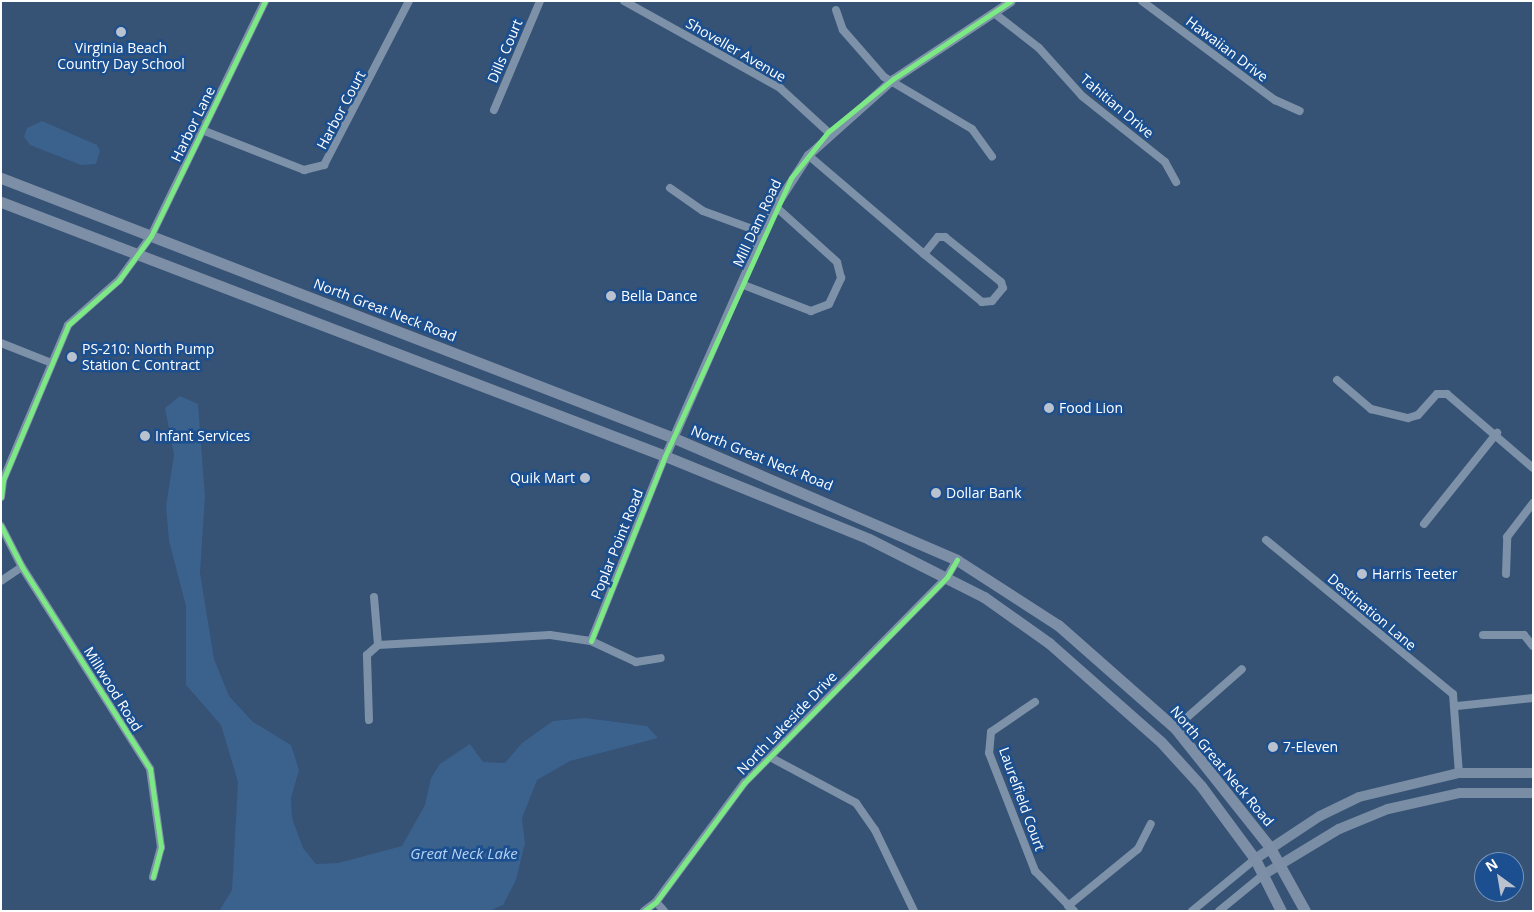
<!DOCTYPE html>
<html>
<head>
<meta charset="utf-8">
<style>
  body { margin:0 }
  #map { position:relative; width:1534px; height:912px; overflow:hidden; background:#365274; font-family:"Open Sans",sans-serif }
  div>[style] { position:absolute }
  .water>* { inset:0; background:#3b618d }
  .minor>* { height:8px; margin:-4px; padding:0 4px; transform-origin:4px; border-radius:4px; background:#7d92a8 }
  .tertiary>* { height:9px; margin:-4.5px; padding:0 4.5px; transform-origin:4.5px; border-radius:4.5px; background:#7d92a8 }
  .secondary>* { height:10px; margin:-5px; padding:0 5px; transform-origin:5px; border-radius:5px; background:#798da4 }
  .primary>* { height:11px; margin:-5.5px; padding:0 5.5px; transform-origin:5.5px; border-radius:5.5px; background:#7d8ea7 }
  .cycleway>* { height:5px; margin:-2.5px; padding:0 2.5px; transform-origin:2.5px; border-radius:2.5px; background:#7ce984 }
  .dots>* { width:14px; height:14px; translate:-50% -50%; box-sizing:border-box; border:2px solid #1b4f8f; border-radius:50% }
  span { translate:-50% -50%; white-space:nowrap; text-align:center; line-height:1.15; -webkit-text-stroke:5px #1b4f8f; paint-order:stroke }
  .poi-label { font-size:14px; color:#fff }
  .left { translate:0 -50%; text-align:left }
  .right { translate:-100% -50%; text-align:right }
  .street-label { font-size:14px; color:#fff }
  .water-label { font-size:15px; color:#b5d3f5; font-style:italic }
  .frame { position:absolute; inset:0; border:2px solid #fff; pointer-events:none }
  .north { position:absolute; left:1474px; top:852px; width:50px; height:50px; box-sizing:border-box; background:#1b4f8f; border:1px solid #7695bc; border-radius:50%; rotate:328deg; font-size:14px; font-weight:700; line-height:20px; text-align:center; color:#fff }
  .north::after { content:''; display:block; margin:auto; width:18px; height:22px; background:#b9c2ce; clip-path:polygon(50% 0,100% 100%,50% 72%,0 100%) }
</style>
</head>
<body>
<div id="map">
  <div class="water">
    <i style="clip-path:polygon(42px 121px,97px 145px,100px 151px,96px 164px,81px 165px,30px 145px,24px 137px,27px 128px)"></i>
    <i style="clip-path:polygon(180px 396px,198px 404px,205px 497px,200px 573px,214px 659px,229px 696px,253px 722px,291px 745px,299px 770px,291px 798px,292px 818px,303px 848px,316px 864px,338px 863px,402px 846px,425px 805px,431px 778px,440px 764px,470px 744px,483px 762px,505px 763px,522px 743px,553px 721px,585px 718px,647px 726px,658px 738px,570px 761px,537px 780px,522px 818px,525px 843px,516px 880px,503px 905px,489px 911px,219px 911px,232px 890px,238px 782px,221px 725px,186px 685px,186px 606px,169px 541px,166px 506px,174px 455px,165px 408px)"></i>
  </div>
  <div class="minor">
    <i style="left:624px;top:1px;width:179px;rotate:29.1deg"></i>
    <i style="left:780px;top:88px;width:65px;rotate:42.5deg"></i>
    <i style="left:1142px;top:1px;width:166px;rotate:36.7deg"></i>
    <i style="left:1275px;top:100px;width:27px;rotate:24deg"></i>
    <i style="left:836px;top:10px;width:21px;rotate:71deg"></i>
    <i style="left:843px;top:30px;width:62px;rotate:48.9deg"></i>
    <i style="left:884px;top:77px;width:102px;rotate:30.6deg"></i>
    <i style="left:972px;top:129px;width:34px;rotate:54deg"></i>
    <i style="left:994px;top:13px;width:57px;rotate:37.9deg"></i>
    <i style="left:1039px;top:48px;width:64px;rotate:48.1deg"></i>
    <i style="left:1082px;top:96px;width:106px;rotate:38.5deg"></i>
    <i style="left:1165px;top:162px;width:23px;rotate:61deg"></i>
    <i style="left:494px;top:110px;width:118px;rotate:-67.1deg"></i>
    <i style="left:202px;top:130px;width:110px;rotate:21.4deg"></i>
    <i style="left:304px;top:170px;width:21px;rotate:-14deg"></i>
    <i style="left:324px;top:165px;width:185px;rotate:-62.6deg"></i>
    <i style="left:808px;top:155px;width:153px;rotate:40.5deg"></i>
    <i style="left:670px;top:188px;width:40px;rotate:34.9deg"></i>
    <i style="left:703px;top:211px;width:64px;rotate:20.1deg"></i>
    <i style="left:938px;top:237px;width:7px"></i>
    <i style="left:945px;top:237px;width:72px;rotate:38.8deg"></i>
    <i style="left:1001px;top:282px;width:6px;rotate:72deg"></i>
    <i style="left:1003px;top:288px;width:17px;rotate:130deg"></i>
    <i style="left:992px;top:301px;width:10px;rotate:174deg"></i>
    <i style="left:982px;top:302px;width:75px;rotate:-140.4deg"></i>
    <i style="left:924px;top:254px;width:22px;rotate:-51deg"></i>
    <i style="left:741px;top:284px;width:75px;rotate:21.1deg"></i>
    <i style="left:811px;top:311px;width:19px;rotate:-21deg"></i>
    <i style="left:829px;top:304px;width:29px;rotate:-65deg"></i>
    <i style="left:841px;top:278px;width:16px;rotate:-104deg"></i>
    <i style="left:837px;top:262px;width:84px;rotate:-137.9deg"></i>
    <i style="left:1px;top:343px;width:52px;rotate:21.6deg"></i>
    <i style="left:1337px;top:380px;width:45px;rotate:40.5deg"></i>
    <i style="left:1371px;top:409px;width:38px;rotate:14deg"></i>
    <i style="left:1408px;top:418px;width:10px;rotate:-17deg"></i>
    <i style="left:1418px;top:415px;width:28px;rotate:-48deg"></i>
    <i style="left:1437px;top:394px;width:10px"></i>
    <i style="left:1447px;top:394px;width:113px;rotate:40.7deg"></i>
    <i style="left:1px;top:497px;width:17px;rotate:-83deg"></i>
    <i style="left:3px;top:480px;width:168px;rotate:-67.2deg"></i>
    <i style="left:68px;top:325px;width:68px;rotate:-41.4deg"></i>
    <i style="left:119px;top:280px;width:54px;rotate:-54deg"></i>
    <i style="left:151px;top:236px;width:261px;rotate:-64.1deg"></i>
    <i style="left:1424px;top:524px;width:117px;rotate:-51.3deg"></i>
    <i style="left:1px;top:526px;width:46px;rotate:62.9deg"></i>
    <i style="left:22px;top:567px;width:239px;rotate:57.6deg"></i>
    <i style="left:150px;top:769px;width:79px;rotate:82deg"></i>
    <i style="left:161px;top:847px;width:31px;rotate:105deg"></i>
    <i style="left:1266px;top:540px;width:242px;rotate:39.5deg"></i>
    <i style="left:1453px;top:694px;width:79px;rotate:85.7deg"></i>
    <i style="left:1506px;top:574px;width:37px;rotate:-88deg"></i>
    <i style="left:1507px;top:537px;width:43px;rotate:-52.6deg"></i>
    <i style="left:1px;top:581px;width:25px;rotate:-34deg"></i>
    <i style="left:374px;top:597px;width:48px;rotate:85.2deg"></i>
    <i style="left:1483px;top:635px;width:41px"></i>
    <i style="left:1524px;top:635px;width:14px;rotate:51deg"></i>
    <i style="left:591px;top:641px;width:199px;rotate:-68.2deg"></i>
    <i style="left:1035px;top:702px;width:53px;rotate:145.7deg"></i>
    <i style="left:991px;top:732px;width:21px;rotate:95deg"></i>
    <i style="left:989px;top:753px;width:127px;rotate:68.7deg"></i>
    <i style="left:1035px;top:871px;width:56px;rotate:45.7deg"></i>
    <i style="left:1457px;top:706px;width:76px;rotate:-6deg"></i>
    <i style="left:369px;top:720px;width:65px;rotate:-91.8deg"></i>
    <i style="left:367px;top:655px;width:15px;rotate:-42deg"></i>
    <i style="left:378px;top:645px;width:172px;rotate:-3.3deg"></i>
    <i style="left:550px;top:635px;width:41px;rotate:8.3deg"></i>
    <i style="left:591px;top:641px;width:50px;rotate:25deg"></i>
    <i style="left:636px;top:662px;width:25px;rotate:-9deg"></i>
    <i style="left:1175px;top:728px;width:89px;rotate:-41.4deg"></i>
    <i style="left:768px;top:756px;width:100px;rotate:28.1deg"></i>
    <i style="left:856px;top:803px;width:33px;rotate:55deg"></i>
    <i style="left:875px;top:830px;width:90px;rotate:64.3deg"></i>
    <i style="left:656px;top:902px;width:12px;rotate:48deg"></i>
    <i style="left:1068px;top:906px;width:90px;rotate:-39.2deg"></i>
    <i style="left:1138px;top:849px;width:28px;rotate:-63deg"></i>
    <i style="left:644px;top:911px;width:15px;rotate:-37deg"></i>
    <i style="left:656px;top:902px;width:148px;rotate:-53.5deg"></i>
    <i style="left:744px;top:783px;width:289px;rotate:-45.4deg"></i>
    <i style="left:947px;top:577px;width:20px;rotate:-60deg"></i>
    <i style="left:1192px;top:911px;width:82px;rotate:-39.5deg"></i>
    <i style="left:1219px;top:911px;width:57px;rotate:-39.3deg"></i>
  </div>
  <div class="tertiary">
    <i style="left:665px;top:456px;width:273px;rotate:-66.3deg"></i>
    <i style="left:775px;top:206px;width:61px;rotate:-57.1deg"></i>
    <i style="left:808px;top:155px;width:114px;rotate:-41.8deg"></i>
    <i style="left:893px;top:79px;width:141px;rotate:-33.5deg"></i>
  </div>
  <div class="secondary">
    <i style="left:1255px;top:859px;width:78px;rotate:-33.5deg"></i>
    <i style="left:1320px;top:816px;width:43px;rotate:-26deg"></i>
    <i style="left:1359px;top:797px;width:103px;rotate:-13.5deg"></i>
    <i style="left:1459px;top:773px;width:74px"></i>
    <i style="left:1263px;top:875px;width:89px;rotate:-31.2deg"></i>
    <i style="left:1339px;top:829px;width:53px;rotate:-22.2deg"></i>
    <i style="left:1388px;top:809px;width:74px;rotate:-12.5deg"></i>
    <i style="left:1460px;top:793px;width:73px"></i>
  </div>
  <div class="primary">
    <i style="left:1px;top:178px;width:721px;rotate:21.12deg"></i>
    <i style="left:674px;top:438px;width:308px;rotate:23.3deg"></i>
    <i style="left:957px;top:560px;width:120px;rotate:32.8deg"></i>
    <i style="left:1058px;top:625px;width:156px;rotate:41.4deg"></i>
    <i style="left:1175px;top:728px;width:151px;rotate:51.5deg"></i>
    <i style="left:1269px;top:846px;width:74px;rotate:61deg"></i>
    <i style="left:1px;top:202px;width:711px;rotate:20.93deg"></i>
    <i style="left:665px;top:456px;width:220px;rotate:22.1deg"></i>
    <i style="left:869px;top:539px;width:129px;rotate:26.8deg"></i>
    <i style="left:984px;top:597px;width:80px;rotate:35.3deg"></i>
    <i style="left:1049px;top:643px;width:149px;rotate:41.5deg"></i>
    <i style="left:1161px;top:742px;width:59px;rotate:47.7deg"></i>
    <i style="left:1201px;top:786px;width:91px;rotate:53.5deg"></i>
    <i style="left:1255px;top:859px;width:58px;rotate:63.4deg"></i>
  </div>
  <div class="cycleway">
    <i style="left:1px;top:497px;width:17px;rotate:-83deg"></i>
    <i style="left:3px;top:480px;width:168px;rotate:-67.2deg"></i>
    <i style="left:68px;top:325px;width:68px;rotate:-41.4deg"></i>
    <i style="left:119px;top:280px;width:54px;rotate:-54deg"></i>
    <i style="left:151px;top:236px;width:261px;rotate:-64.1deg"></i>
    <i style="left:1px;top:526px;width:46px;rotate:62.9deg"></i>
    <i style="left:22px;top:567px;width:239px;rotate:57.6deg"></i>
    <i style="left:150px;top:769px;width:79px;rotate:82deg"></i>
    <i style="left:161px;top:847px;width:31px;rotate:105deg"></i>
    <i style="left:591px;top:641px;width:199px;rotate:-68.2deg"></i>
    <i style="left:665px;top:456px;width:305px;rotate:-65.6deg"></i>
    <i style="left:791px;top:178px;width:59px;rotate:-51.2deg"></i>
    <i style="left:828px;top:132px;width:84px;rotate:-39.2deg"></i>
    <i style="left:893px;top:79px;width:141px;rotate:-33.5deg"></i>
    <i style="left:644px;top:911px;width:15px;rotate:-37deg"></i>
    <i style="left:656px;top:902px;width:148px;rotate:-53.5deg"></i>
    <i style="left:744px;top:783px;width:289px;rotate:-45.4deg"></i>
    <i style="left:947px;top:577px;width:20px;rotate:-60deg"></i>
  </div>
  <div class="dots">
    <i style="left:121px;top:32px;background:#b9c2ce"></i>
    <i style="left:611px;top:296px;background:#b9c2ce"></i>
    <i style="left:72px;top:357px;background:#b9c2ce"></i>
    <i style="left:1049px;top:408px;background:#b9c2ce"></i>
    <i style="left:145px;top:436px;background:#b9c2ce"></i>
    <i style="left:585px;top:478px;background:#b9c2ce"></i>
    <i style="left:936px;top:493px;background:#b9c2ce"></i>
    <i style="left:1362px;top:574px;background:#b9c2ce"></i>
    <i style="left:1273px;top:747px;background:#b9c2ce"></i>
  </div>
  <div class="poi-label">
    <span style="left:121px;top:56px">Virginia Beach<br>Country Day School</span>
    <span class="left" style="left:621px;top:296px">Bella Dance</span>
    <span class="left" style="left:82px;top:357px">PS-210: North Pump<br>Station C Contract</span>
    <span class="left" style="left:1059px;top:408px">Food Lion</span>
    <span class="left" style="left:155px;top:436px">Infant Services</span>
    <span class="right" style="left:575px;top:478px">Quik Mart</span>
    <span class="left" style="left:946px;top:493px">Dollar Bank</span>
    <span class="left" style="left:1372px;top:574px">Harris Teeter</span>
    <span class="left" style="left:1283px;top:747px">7-Eleven</span>
  </div>
  <div class="street-label">
    <span style="left:1227px;top:49px;rotate:37deg">Hawaiian Drive</span>
    <span style="left:736px;top:50px;rotate:30deg">Shoveller Avenue</span>
    <span style="left:505px;top:51px;rotate:-67deg">Dills Court</span>
    <span style="left:1117px;top:106px;rotate:40deg">Tahitian Drive</span>
    <span style="left:341px;top:110px;rotate:-62deg">Harbor Court</span>
    <span style="left:193px;top:124px;rotate:-64deg">Harbor Lane</span>
    <span style="left:757px;top:223px;rotate:-65deg">Mill Dam Road</span>
    <span style="left:385px;top:310px;rotate:21deg">North Great Neck Road</span>
    <span style="left:762px;top:458px;rotate:22deg">North Great Neck Road</span>
    <span style="left:617px;top:544px;rotate:-68deg">Poplar Point Road</span>
    <span style="left:1372px;top:612px;rotate:40deg">Destination Lane</span>
    <span style="left:113px;top:689px;rotate:58deg">Millwood Road</span>
    <span style="left:787px;top:723px;rotate:-46deg">North Lakeside Drive</span>
    <span style="left:1222px;top:766px;rotate:50deg">North Great Neck Road</span>
    <span style="left:1022px;top:799px;rotate:70deg">Laurelfield Court</span>
  </div>
  <div class="water-label">
    <span style="left:464px;top:854px">Great Neck Lake</span>
  </div>
  <div class="frame"></div>
  <div class="north">N</div>
</div>
</body>
</html>
